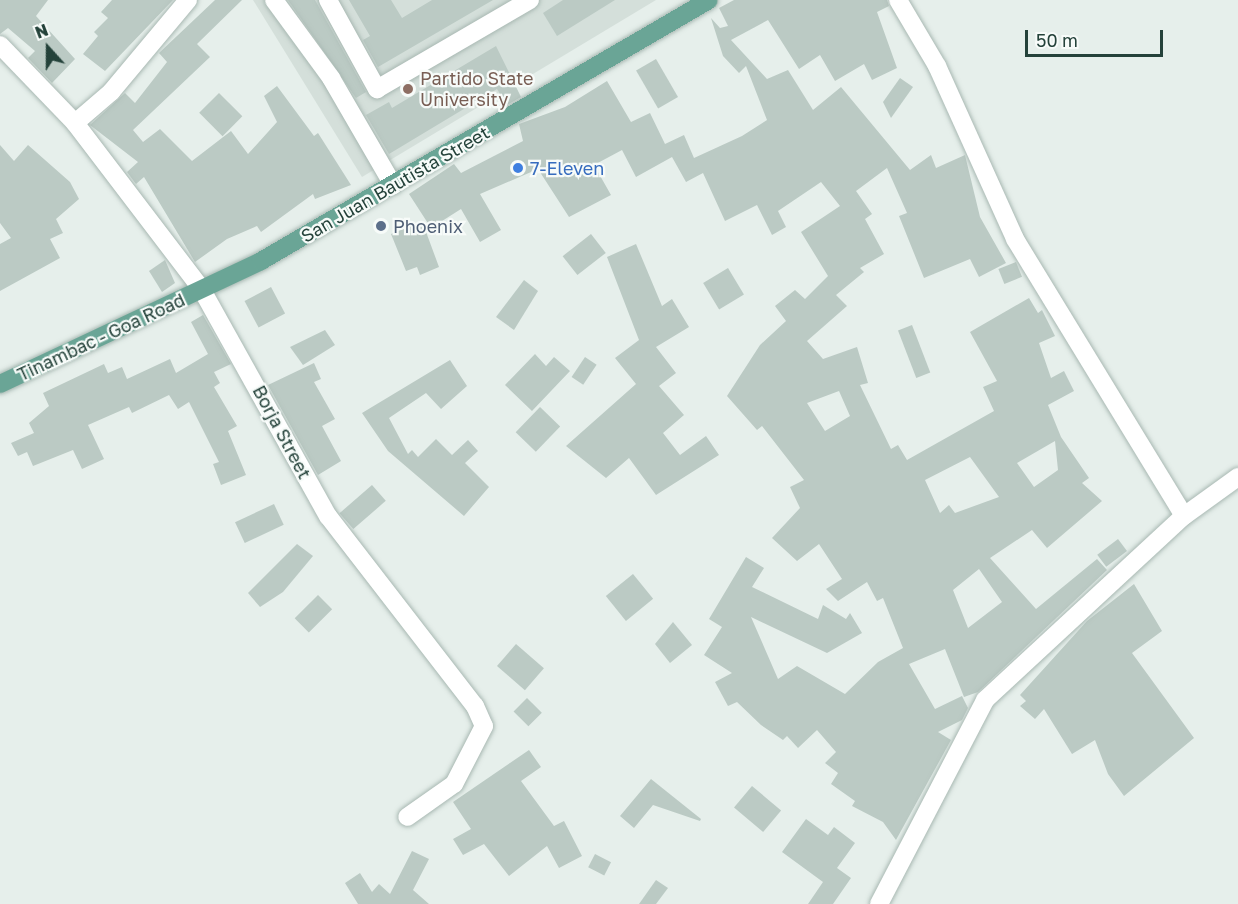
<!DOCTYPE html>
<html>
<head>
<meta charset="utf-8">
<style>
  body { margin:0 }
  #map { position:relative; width:1238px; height:904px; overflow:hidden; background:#e6efeb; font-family:"Golos Text",sans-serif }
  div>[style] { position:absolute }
  .built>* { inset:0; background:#d4dfda }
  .building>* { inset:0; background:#bbcac4; transform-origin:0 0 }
  .roads { filter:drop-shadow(0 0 2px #a8b8b2) drop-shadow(0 0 2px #a8b8b2) }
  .minor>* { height:18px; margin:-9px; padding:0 9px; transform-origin:9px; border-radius:9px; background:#fff }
  .major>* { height:18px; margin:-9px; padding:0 9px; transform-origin:9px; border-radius:9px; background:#6aa596 }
  .dots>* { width:16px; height:16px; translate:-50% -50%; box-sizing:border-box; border:3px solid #f7fbf9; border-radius:50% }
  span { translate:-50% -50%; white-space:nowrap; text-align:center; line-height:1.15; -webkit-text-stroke:4.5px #f7fbf9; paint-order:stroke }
  .education-label { font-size:18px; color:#785e54 }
  .left { translate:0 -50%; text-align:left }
  .shop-label { font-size:18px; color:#366cbe }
  .street-label { font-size:18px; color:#24423a }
  .service-label { font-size:18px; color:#4e5e75 }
  .north { position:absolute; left:18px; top:18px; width:60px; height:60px; -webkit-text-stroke:4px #f7fbf9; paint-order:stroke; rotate:339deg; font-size:16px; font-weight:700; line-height:24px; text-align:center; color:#24423a }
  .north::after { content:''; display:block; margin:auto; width:21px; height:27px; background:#24423a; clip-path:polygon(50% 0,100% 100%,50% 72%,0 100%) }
  .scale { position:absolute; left:1025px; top:30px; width:138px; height:27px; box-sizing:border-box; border:3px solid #24423a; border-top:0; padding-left:8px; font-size:18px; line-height:21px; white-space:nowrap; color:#24423a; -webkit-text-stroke:4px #f7fbf9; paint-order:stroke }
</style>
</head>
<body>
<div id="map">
  <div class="built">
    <i style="clip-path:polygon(253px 0,656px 0,362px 177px)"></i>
  </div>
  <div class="building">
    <i style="clip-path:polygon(0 0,48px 0,36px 16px,75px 59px,52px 83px,28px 58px,35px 51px,8px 28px,0 34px)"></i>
    <i style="clip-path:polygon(112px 0,173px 0,105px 71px,83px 54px,98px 36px,94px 32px,108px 18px,101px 12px)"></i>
    <i style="clip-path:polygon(215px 0,242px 0,197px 44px,210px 57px,133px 130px,143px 142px,160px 129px,192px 161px,231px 131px,248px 154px,277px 122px,264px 96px,277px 86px,314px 136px,318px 133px,351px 185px,315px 199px,313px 194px,261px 232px,257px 226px,227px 239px,195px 262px,144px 177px,136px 184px,127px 172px,138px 162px,90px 125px,125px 93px,135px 103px,167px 62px,159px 53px)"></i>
    <i style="clip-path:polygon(288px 0,315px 0,366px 92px,356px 98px)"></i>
    <i style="clip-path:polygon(349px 0,391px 0,402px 18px,432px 0,493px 0,378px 67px,363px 40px,370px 36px)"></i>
    <i style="clip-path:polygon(563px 0,615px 0,557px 36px,543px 13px)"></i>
    <i style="clip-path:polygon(evenodd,734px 0,887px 0,889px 6px,877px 12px,897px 68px,872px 80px,864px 64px,835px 81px,820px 55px,799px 69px,768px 20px,731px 40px,767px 79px,788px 70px,813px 110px,841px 87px,910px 170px,931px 155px,936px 168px,965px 155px,980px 217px,1006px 263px,979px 277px,970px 259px,924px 278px,899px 216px,907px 213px,887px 168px,856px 191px,872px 214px,865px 219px,884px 254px,860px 268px,864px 272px,836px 295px,847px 306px,807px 341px,823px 359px,857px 347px,868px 383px,860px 385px,891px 449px,898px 445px,907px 460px,994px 411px,983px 387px,997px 381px,970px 332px,1029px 298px,1038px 313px,1042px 310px,1055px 336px,1039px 343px,1051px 378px,1064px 371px,1074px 391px,1048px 405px,1061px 437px,1089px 478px,1082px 483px,1102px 501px,1047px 548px,1032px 530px,990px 558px,1036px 609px,1097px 559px,1107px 570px,978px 692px,964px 697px,945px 649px,909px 664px,935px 709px,962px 696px,968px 708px,962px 720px,938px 732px,951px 740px,896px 840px,883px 822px,852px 806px,855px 801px,831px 784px,838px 773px,825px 763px,836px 752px,817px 730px,798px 748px,787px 736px,783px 740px,761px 725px,737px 702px,728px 706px,715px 682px,732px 673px,704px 655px,722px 627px,709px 619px,746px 557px,764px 568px,752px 587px,818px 619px,823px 605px,846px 619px,850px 613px,862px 633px,827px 653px,751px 617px,778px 679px,797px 666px,845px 694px,878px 662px,903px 648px,883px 598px,877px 601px,867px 582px,838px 601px,826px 589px,842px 579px,819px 544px,797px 561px,772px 538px,800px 508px,790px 487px,804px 480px,762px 426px,757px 430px,727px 396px,760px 345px,786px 321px,775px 306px,795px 290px,805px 299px,828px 276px,801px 232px,840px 206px,821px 182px,778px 211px,786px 227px,772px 235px,757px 205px,725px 221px,703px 173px,686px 182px,672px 157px,636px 177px,622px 150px,594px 165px,611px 195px,569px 217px,538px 169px,480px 194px,501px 230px,480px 242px,461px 209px,431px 228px,409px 194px,454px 164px,461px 173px,523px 141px,519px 124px,565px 107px,607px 81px,631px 122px,650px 113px,665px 144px,684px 135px,694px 158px,742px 136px,767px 120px,746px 66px,739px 73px,723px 56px,711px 18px,720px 28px,728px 26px,719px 8px,734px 0,839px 391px,850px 416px,825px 431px,807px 403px,839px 391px,734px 0,1055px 441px,1058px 470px,1034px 487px,1017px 463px,1055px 441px,734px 0,970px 457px,999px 497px,955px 513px,949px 505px,940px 513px,925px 480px,970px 457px,734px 0,979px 569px,1002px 602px,968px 628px,953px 590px,979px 569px)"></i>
    <i style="clip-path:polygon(496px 46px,521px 97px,507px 105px,497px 89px,389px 154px,366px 115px,389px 102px,392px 108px)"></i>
    <i style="left:656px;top:59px;width:44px;height:23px;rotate:60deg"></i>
    <i style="clip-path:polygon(900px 78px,913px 87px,891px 118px,883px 102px)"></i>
    <i style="left:219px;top:93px;width:33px;height:28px;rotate:45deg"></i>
    <i style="clip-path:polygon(0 145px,14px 161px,28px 145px,70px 182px,79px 199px,56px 219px,63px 233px,50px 239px,60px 258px,0 291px,0 244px,11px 238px,0 223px)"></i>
    <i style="clip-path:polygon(422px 221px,439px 267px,420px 275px,417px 267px,406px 271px,391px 234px)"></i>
    <i style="left:591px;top:234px;width:24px;height:36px;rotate:52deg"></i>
    <i style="clip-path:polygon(636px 244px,662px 306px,672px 299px,689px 327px,656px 347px,676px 373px,659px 386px,684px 415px,663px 433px,680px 455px,706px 436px,719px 455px,656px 495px,629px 458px,606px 478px,566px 446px,636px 384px,615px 358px,639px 340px,607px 257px)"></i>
    <i style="clip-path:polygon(165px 260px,175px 283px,162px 292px,149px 271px)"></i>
    <i style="left:1016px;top:262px;width:16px;height:19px;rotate:68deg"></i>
    <i style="left:728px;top:268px;width:31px;height:29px;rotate:59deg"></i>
    <i style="clip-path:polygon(524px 280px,538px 291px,514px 330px,496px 317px)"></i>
    <i style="left:271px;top:287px;width:30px;height:30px;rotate:62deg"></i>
    <i style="clip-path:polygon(203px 315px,231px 364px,214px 372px,220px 383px,214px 387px,237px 426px,228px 431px,246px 475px,221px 485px,213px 464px,219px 462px,189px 402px,178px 409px,169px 395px,132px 413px,129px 407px,88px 425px,104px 459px,82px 469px,73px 450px,33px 466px,27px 452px,18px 456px,11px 443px,34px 433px,29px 423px,49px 406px,43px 393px,104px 364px,108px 373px,122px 367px,127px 379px,170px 359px,176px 373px,208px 354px,191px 322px)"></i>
    <i style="left:912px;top:325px;width:51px;height:15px;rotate:69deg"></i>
    <i style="clip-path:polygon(325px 330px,335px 345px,303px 365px,290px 347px)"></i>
    <i style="clip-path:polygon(535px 354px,546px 366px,554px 357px,570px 371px,532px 411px,505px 385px)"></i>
    <i style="left:585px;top:357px;width:14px;height:24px;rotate:34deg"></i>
    <i style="clip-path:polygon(450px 360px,467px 386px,441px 409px,426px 393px,389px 418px,408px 454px,412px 450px,418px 457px,436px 439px,452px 455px,468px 440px,478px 451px,465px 463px,489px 487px,464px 516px,388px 451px,362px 413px)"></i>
    <i style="clip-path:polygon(314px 363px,321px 379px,314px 382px,335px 419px,322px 426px,341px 461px,318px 475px,268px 385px)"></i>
    <i style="left:540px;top:407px;width:28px;height:35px;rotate:44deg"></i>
    <i style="left:372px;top:485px;width:21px;height:43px;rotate:49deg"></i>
    <i style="left:274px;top:504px;width:23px;height:43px;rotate:65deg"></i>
    <i style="left:1118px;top:539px;width:15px;height:26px;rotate:53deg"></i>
    <i style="clip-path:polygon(297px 544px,313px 556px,283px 592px,260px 607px,248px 593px)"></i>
    <i style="left:633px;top:574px;width:32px;height:35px;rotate:51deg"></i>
    <i style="clip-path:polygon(1134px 584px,1162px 631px,1132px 653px,1194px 738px,1124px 796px,1108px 774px,1095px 740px,1072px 754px,1044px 709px,1035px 719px,1020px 706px,1026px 701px,1020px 695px,1087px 621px)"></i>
    <i style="left:318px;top:595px;width:20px;height:33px;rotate:45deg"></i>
    <i style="clip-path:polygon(673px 622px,692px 645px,670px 663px,655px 644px)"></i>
    <i style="left:516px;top:644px;width:37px;height:29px;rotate:41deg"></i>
    <i style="left:527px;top:698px;width:21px;height:19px;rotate:45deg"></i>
    <i style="clip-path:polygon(529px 750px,541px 767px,521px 781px,554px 826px,564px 821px,582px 856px,559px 868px,547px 846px,509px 876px,484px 844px,463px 855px,453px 839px,471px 829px,453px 802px)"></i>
    <i style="clip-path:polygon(651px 779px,701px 819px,700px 821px,653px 805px,634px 828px,620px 816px)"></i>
    <i style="left:752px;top:786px;width:38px;height:28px;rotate:40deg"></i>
    <i style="clip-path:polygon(806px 819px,828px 835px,834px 827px,855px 843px,837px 868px,851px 878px,833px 904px,808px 904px,823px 882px,782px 852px)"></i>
    <i style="clip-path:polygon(412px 851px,429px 859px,413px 890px,429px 904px,358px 904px,345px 883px,360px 873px,372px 892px,379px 884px,390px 894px)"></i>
    <i style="left:595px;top:854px;width:18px;height:15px;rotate:27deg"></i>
    <i style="clip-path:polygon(656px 880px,668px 888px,656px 904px,639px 904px)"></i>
  </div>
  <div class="roads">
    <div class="minor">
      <i style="left:274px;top:0;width:97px;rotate:53.8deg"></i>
      <i style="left:331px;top:78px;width:124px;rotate:59.9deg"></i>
      <i style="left:328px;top:0;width:102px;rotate:61.2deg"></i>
      <i style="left:377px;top:89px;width:177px;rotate:-30.2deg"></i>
      <i style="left:898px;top:0;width:77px;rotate:59.4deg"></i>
      <i style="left:937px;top:66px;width:190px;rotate:65.7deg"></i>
      <i style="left:1015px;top:239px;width:324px;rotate:58.6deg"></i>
      <i style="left:0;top:45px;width:108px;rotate:46.1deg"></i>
      <i style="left:75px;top:123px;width:210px;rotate:52.7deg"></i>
      <i style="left:202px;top:290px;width:259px;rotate:60.9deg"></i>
      <i style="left:328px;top:516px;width:240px;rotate:52.3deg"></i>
      <i style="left:475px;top:706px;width:22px;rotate:66deg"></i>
      <i style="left:484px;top:726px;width:65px;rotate:117.3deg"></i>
      <i style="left:454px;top:784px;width:57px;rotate:144.9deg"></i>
      <i style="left:75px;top:123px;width:48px;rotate:-40.7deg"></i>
      <i style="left:111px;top:92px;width:120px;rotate:-50.1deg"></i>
      <i style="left:879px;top:904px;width:230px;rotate:-62.5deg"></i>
      <i style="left:985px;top:700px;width:271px;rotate:-42.8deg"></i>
      <i style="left:1184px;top:516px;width:67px;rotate:-35.8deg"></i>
    </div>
    <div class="major">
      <i style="left:0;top:384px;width:289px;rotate:-25.2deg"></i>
      <i style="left:261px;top:261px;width:518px;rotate:-30.22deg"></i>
    </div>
  </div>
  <div class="dots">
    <i style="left:408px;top:89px;background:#8d6e63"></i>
    <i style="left:518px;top:168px;background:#3f7fe0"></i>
    <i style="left:381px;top:226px;background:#5c6f8a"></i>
  </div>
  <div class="education-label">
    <span class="left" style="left:420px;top:89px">Partido State<br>University</span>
  </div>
  <div class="shop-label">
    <span class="left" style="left:530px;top:168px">7-Eleven</span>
  </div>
  <div class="street-label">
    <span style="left:395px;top:184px;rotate:-30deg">San Juan Bautista Street</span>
    <span style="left:101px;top:337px;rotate:-25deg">Tinambac - Goa Road</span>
    <span style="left:282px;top:432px;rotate:62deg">Borja Street</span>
  </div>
  <div class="service-label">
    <span class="left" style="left:393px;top:226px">Phoenix</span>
  </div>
  <div class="north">N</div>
  <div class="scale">50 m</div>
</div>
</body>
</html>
